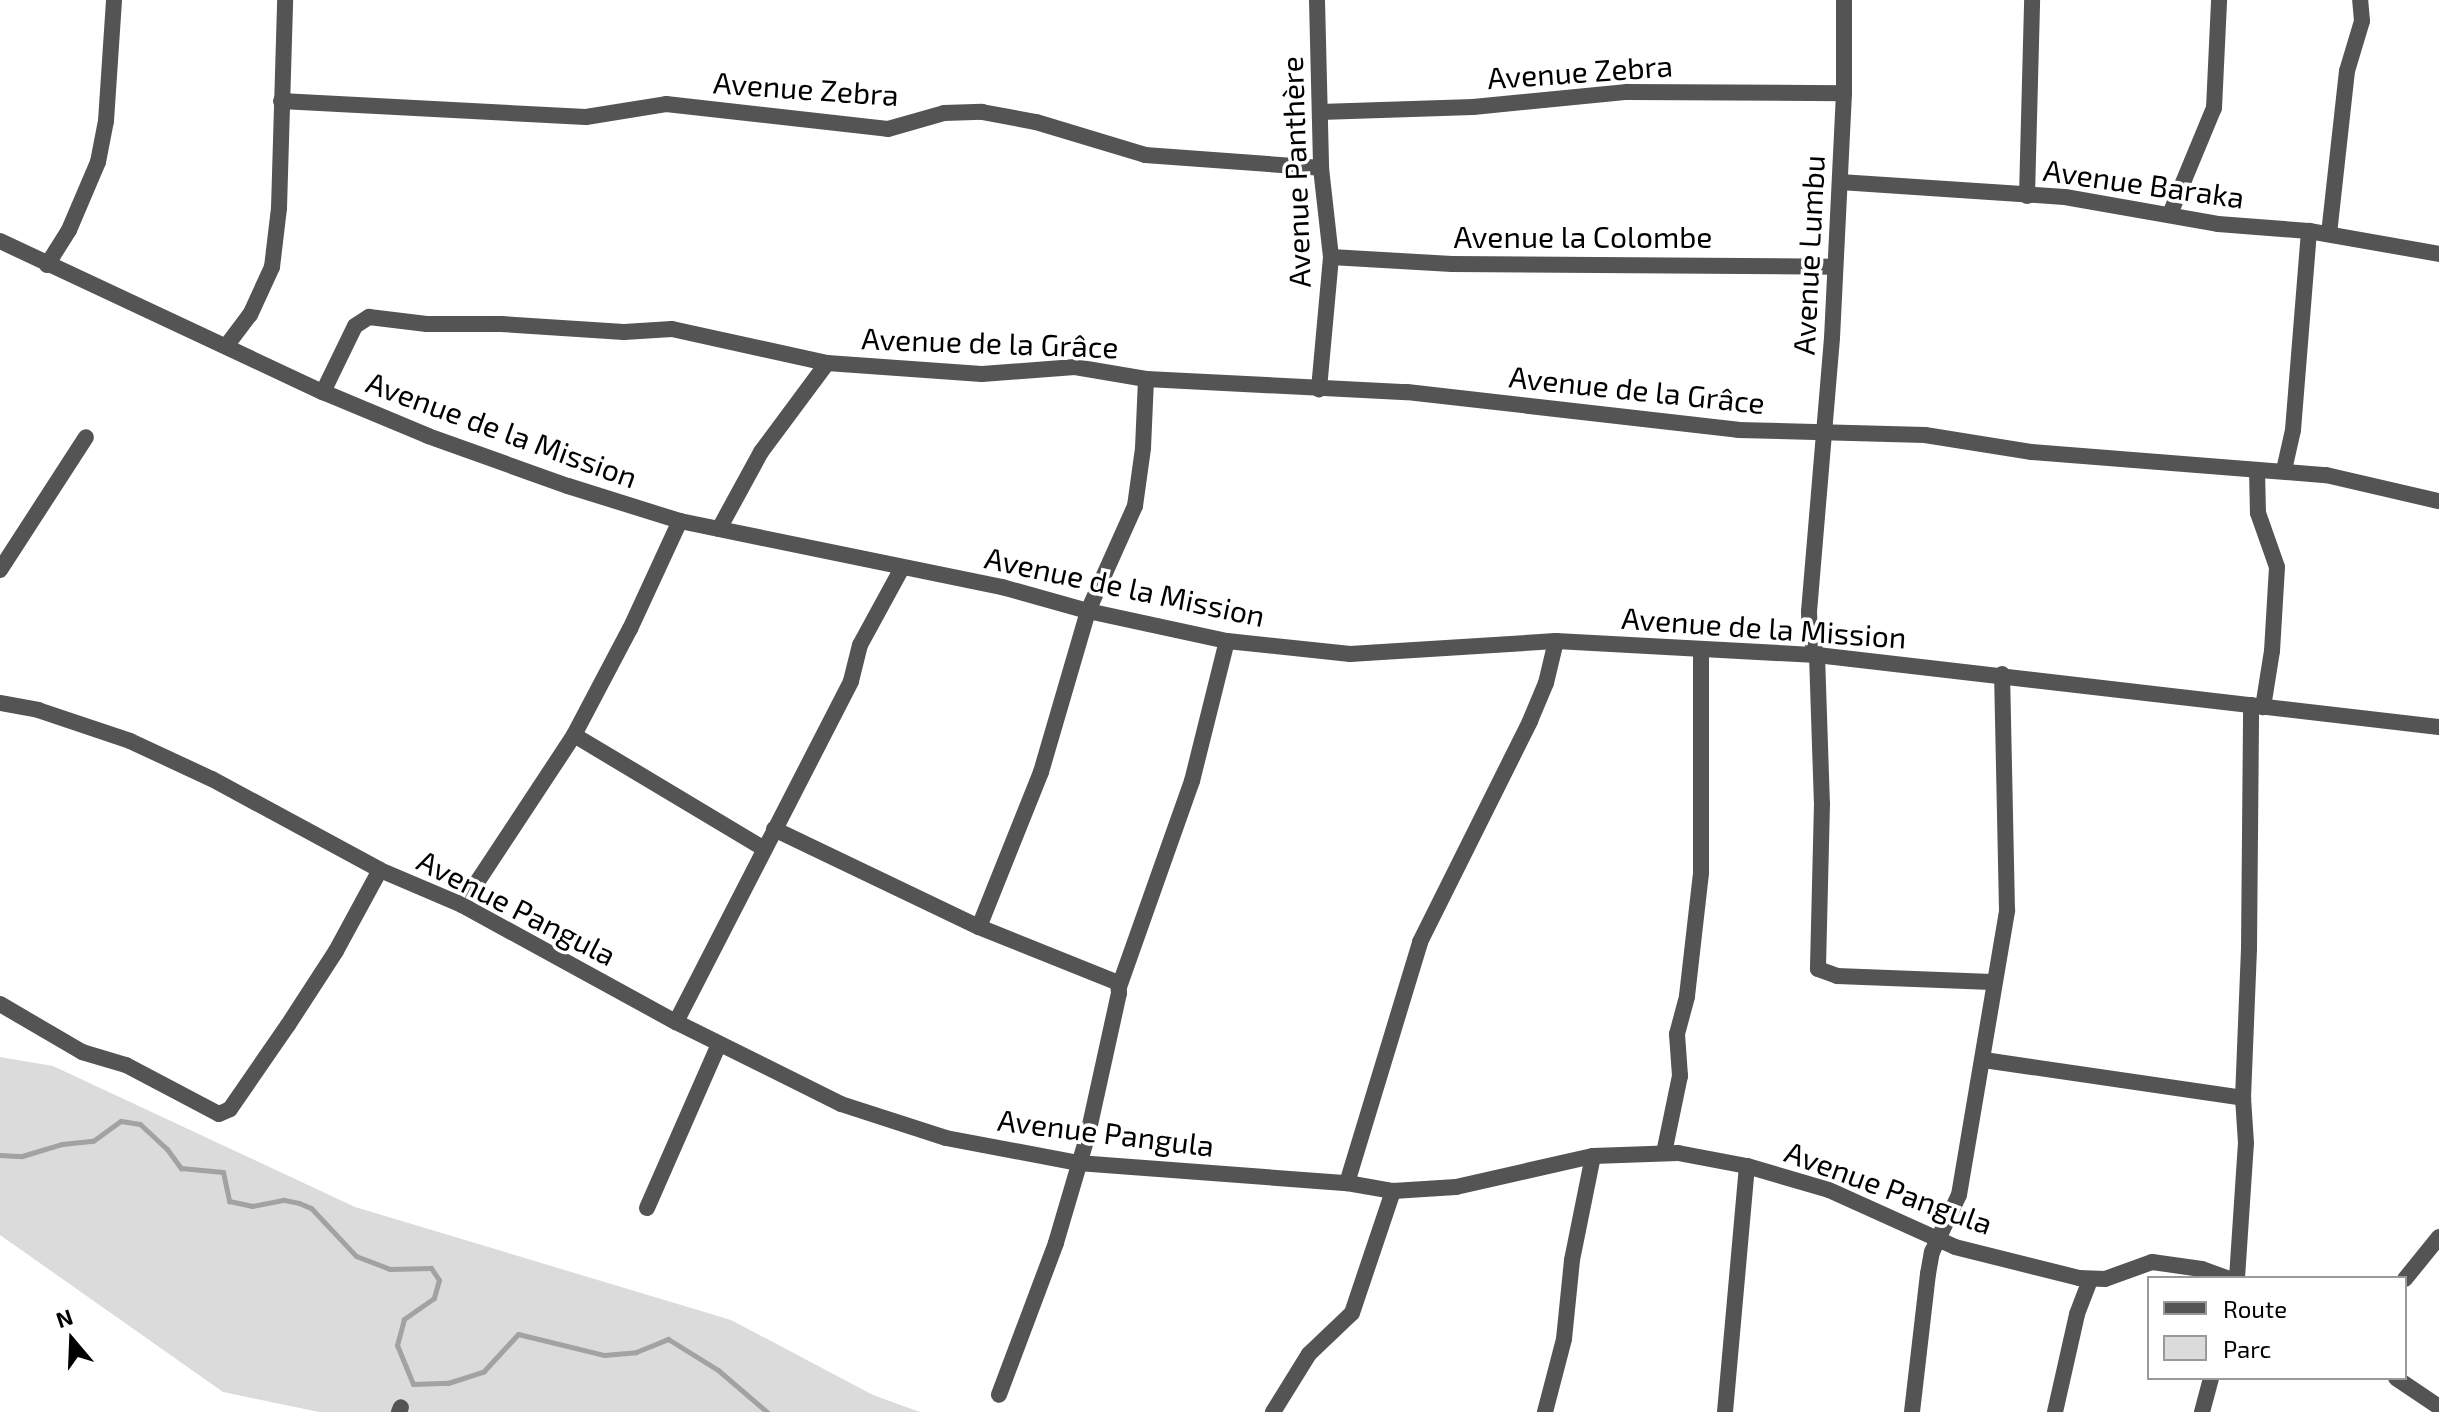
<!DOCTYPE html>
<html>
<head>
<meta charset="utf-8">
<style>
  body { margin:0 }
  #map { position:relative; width:2439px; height:1412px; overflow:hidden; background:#fff; font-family:"Exo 2",sans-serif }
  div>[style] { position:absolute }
  .green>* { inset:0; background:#dbdbdb }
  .stream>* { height:5px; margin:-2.5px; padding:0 2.5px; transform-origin:2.5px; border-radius:2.5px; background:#a2a2a2 }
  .minor>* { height:16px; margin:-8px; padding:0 8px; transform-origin:8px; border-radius:8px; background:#545454 }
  span { translate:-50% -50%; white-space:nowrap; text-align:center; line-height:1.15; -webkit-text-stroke:7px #fff; paint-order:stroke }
  .street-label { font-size:30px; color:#000 }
  .legend { position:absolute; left:2147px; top:1276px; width:260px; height:104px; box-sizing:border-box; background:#fff; border:2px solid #999; margin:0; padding:10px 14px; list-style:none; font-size:24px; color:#000 }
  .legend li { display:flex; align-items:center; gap:16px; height:40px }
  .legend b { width:40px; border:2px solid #999 }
  .north { position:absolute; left:32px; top:1300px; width:80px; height:80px; -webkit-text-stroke:6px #fff; paint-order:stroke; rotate:341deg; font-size:22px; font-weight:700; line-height:32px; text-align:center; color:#000 }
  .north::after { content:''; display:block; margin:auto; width:28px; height:36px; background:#000; clip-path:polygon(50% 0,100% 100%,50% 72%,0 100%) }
</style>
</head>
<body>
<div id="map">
  <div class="green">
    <i style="clip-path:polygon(0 1057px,53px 1066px,355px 1207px,731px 1320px,873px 1395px,920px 1412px,319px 1412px,223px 1392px,0 1235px)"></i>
  </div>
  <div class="stream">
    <i style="left:0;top:1155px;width:22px;rotate:3deg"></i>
    <i style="left:22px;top:1156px;width:42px;rotate:-16.7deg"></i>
    <i style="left:62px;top:1144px;width:31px;rotate:-6deg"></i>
    <i style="left:93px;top:1141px;width:34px;rotate:-36deg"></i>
    <i style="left:121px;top:1121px;width:19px;rotate:9deg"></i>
    <i style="left:140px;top:1124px;width:37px;rotate:43deg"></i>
    <i style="left:167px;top:1149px;width:24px;rotate:54deg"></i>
    <i style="left:181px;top:1168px;width:42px;rotate:5.4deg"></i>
    <i style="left:223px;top:1172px;width:30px;rotate:78deg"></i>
    <i style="left:229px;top:1201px;width:24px;rotate:12deg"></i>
    <i style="left:252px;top:1206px;width:33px;rotate:-11deg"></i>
    <i style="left:284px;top:1200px;width:15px;rotate:11deg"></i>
    <i style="left:299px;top:1203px;width:13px;rotate:23deg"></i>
    <i style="left:311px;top:1208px;width:66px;rotate:46.8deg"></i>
    <i style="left:356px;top:1256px;width:36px;rotate:21deg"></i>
    <i style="left:390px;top:1269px;width:41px;rotate:-1.4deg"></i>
    <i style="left:431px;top:1268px;width:14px;rotate:56deg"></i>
    <i style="left:439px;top:1280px;width:19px;rotate:106deg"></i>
    <i style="left:434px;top:1298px;width:37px;rotate:145deg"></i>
    <i style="left:404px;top:1319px;width:27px;rotate:105deg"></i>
    <i style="left:397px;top:1345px;width:42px;rotate:67.7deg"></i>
    <i style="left:413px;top:1384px;width:35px;rotate:-2deg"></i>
    <i style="left:448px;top:1383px;width:38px;rotate:-18deg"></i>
    <i style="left:484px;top:1371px;width:50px;rotate:-47.4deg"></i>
    <i style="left:518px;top:1334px;width:89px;rotate:13.7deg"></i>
    <i style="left:604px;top:1355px;width:32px;rotate:-5deg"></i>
    <i style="left:636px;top:1352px;width:35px;rotate:-22deg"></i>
    <i style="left:668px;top:1339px;width:59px;rotate:31.8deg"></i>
    <i style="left:718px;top:1370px;width:65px;rotate:40.6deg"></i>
  </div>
  <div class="minor">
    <i style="left:1317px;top:0;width:168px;rotate:88.6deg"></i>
    <i style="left:1321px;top:168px;width:90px;rotate:83.6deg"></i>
    <i style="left:1331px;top:257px;width:133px;rotate:95.2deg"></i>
    <i style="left:1844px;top:0;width:93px;rotate:90deg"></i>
    <i style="left:1844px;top:93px;width:245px;rotate:92.8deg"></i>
    <i style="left:1832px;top:338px;width:274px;rotate:94.8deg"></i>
    <i style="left:1809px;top:611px;width:25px;rotate:88deg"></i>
    <i style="left:1810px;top:636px;width:20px;rotate:70deg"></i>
    <i style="left:1817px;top:655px;width:148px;rotate:88.1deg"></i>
    <i style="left:1822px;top:803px;width:166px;rotate:91.4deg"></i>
    <i style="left:1818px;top:969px;width:20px;rotate:20deg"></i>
    <i style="left:1837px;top:976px;width:155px;rotate:2.2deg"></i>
    <i style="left:281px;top:101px;width:305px;rotate:3deg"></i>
    <i style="left:586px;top:117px;width:81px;rotate:-9.2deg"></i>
    <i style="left:666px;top:104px;width:223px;rotate:6.4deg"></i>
    <i style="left:888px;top:129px;width:58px;rotate:-15.9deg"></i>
    <i style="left:944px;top:113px;width:38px;rotate:-2deg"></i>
    <i style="left:982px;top:112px;width:55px;rotate:10.5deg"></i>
    <i style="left:1036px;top:122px;width:114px;rotate:16.8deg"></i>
    <i style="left:1145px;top:155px;width:176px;rotate:4.2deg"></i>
    <i style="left:1320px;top:112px;width:153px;rotate:-1.9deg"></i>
    <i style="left:1473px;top:107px;width:155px;rotate:-5.6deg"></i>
    <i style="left:1627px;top:92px;width:217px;rotate:0.3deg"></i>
    <i style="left:1840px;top:182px;width:225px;rotate:3.8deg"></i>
    <i style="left:2065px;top:197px;width:155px;rotate:10deg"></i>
    <i style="left:2218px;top:224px;width:91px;rotate:4.4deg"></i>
    <i style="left:2309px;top:231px;width:132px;rotate:10deg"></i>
    <i style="left:2027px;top:196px;width:196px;rotate:-88.5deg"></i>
    <i style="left:2170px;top:214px;width:115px;rotate:-67.5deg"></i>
    <i style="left:2214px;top:108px;width:108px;rotate:-87.3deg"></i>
    <i style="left:2329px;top:234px;width:164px;rotate:-83.7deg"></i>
    <i style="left:2347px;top:71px;width:52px;rotate:-73.3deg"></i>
    <i style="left:2362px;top:21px;width:21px;rotate:-95deg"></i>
    <i style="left:0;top:241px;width:357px;rotate:25.1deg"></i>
    <i style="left:323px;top:392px;width:114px;rotate:22.7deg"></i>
    <i style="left:428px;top:436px;width:149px;rotate:19.7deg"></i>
    <i style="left:568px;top:486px;width:117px;rotate:17.4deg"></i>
    <i style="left:680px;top:521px;width:329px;rotate:11.6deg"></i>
    <i style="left:1002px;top:587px;width:89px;rotate:15.6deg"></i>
    <i style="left:1088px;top:611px;width:142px;rotate:12.2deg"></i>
    <i style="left:1227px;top:641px;width:124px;rotate:6deg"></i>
    <i style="left:1350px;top:654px;width:206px;rotate:-3.6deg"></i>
    <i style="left:1556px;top:641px;width:261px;rotate:3.1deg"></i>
    <i style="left:1817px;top:655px;width:626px;rotate:6.6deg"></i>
    <i style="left:1331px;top:257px;width:121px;rotate:3.3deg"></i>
    <i style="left:1452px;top:264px;width:383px;rotate:0.4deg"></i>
    <i style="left:47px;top:265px;width:41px;rotate:-57.8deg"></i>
    <i style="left:69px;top:230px;width:74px;rotate:-66.9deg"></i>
    <i style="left:98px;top:162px;width:42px;rotate:-79deg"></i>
    <i style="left:106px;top:121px;width:121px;rotate:-86.2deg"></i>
    <i style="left:227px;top:345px;width:38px;rotate:-53deg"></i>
    <i style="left:250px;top:315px;width:53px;rotate:-65.4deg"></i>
    <i style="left:272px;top:267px;width:59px;rotate:-83.2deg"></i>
    <i style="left:279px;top:208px;width:208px;rotate:-88.3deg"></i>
    <i style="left:323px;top:392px;width:73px;rotate:-64.1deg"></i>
    <i style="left:355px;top:326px;width:17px;rotate:-33deg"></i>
    <i style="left:369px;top:317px;width:58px;rotate:6.9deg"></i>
    <i style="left:427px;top:324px;width:74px"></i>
    <i style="left:501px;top:324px;width:123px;rotate:3.7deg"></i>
    <i style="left:624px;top:332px;width:48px;rotate:-3.6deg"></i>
    <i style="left:672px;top:329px;width:159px;rotate:12.4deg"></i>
    <i style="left:827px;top:363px;width:155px;rotate:4.1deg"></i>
    <i style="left:982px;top:374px;width:93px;rotate:-4.3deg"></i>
    <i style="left:1075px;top:367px;width:72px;rotate:9.6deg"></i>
    <i style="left:1146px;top:379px;width:261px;rotate:2.9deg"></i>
    <i style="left:1407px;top:392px;width:333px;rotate:6.5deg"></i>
    <i style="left:1738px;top:430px;width:187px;rotate:1.5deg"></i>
    <i style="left:1925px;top:435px;width:107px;rotate:9.1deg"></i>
    <i style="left:2031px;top:452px;width:296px;rotate:4.5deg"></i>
    <i style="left:2326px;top:475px;width:116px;rotate:13deg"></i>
    <i style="left:2257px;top:470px;width:43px;rotate:88.7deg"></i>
    <i style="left:2258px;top:513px;width:57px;rotate:70.6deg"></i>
    <i style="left:2277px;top:567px;width:84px;rotate:93.4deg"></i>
    <i style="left:2272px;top:651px;width:57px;rotate:99.1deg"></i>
    <i style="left:2284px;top:470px;width:41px;rotate:-77.3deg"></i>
    <i style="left:2293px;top:430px;width:200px;rotate:-85.4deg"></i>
    <i style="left:719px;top:529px;width:88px;rotate:-61.4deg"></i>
    <i style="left:761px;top:452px;width:111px;rotate:-53.4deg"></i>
    <i style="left:0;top:570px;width:158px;rotate:-57.1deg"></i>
    <i style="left:0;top:703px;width:39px;rotate:10deg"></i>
    <i style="left:38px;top:710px;width:97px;rotate:18.6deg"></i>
    <i style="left:130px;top:741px;width:90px;rotate:24.9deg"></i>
    <i style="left:212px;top:779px;width:191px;rotate:28.4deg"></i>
    <i style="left:380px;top:870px;width:89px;rotate:23.1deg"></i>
    <i style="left:462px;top:905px;width:244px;rotate:28.7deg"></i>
    <i style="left:676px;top:1022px;width:184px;rotate:26.4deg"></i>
    <i style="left:841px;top:1104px;width:110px;rotate:17.9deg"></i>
    <i style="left:946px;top:1138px;width:134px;rotate:10.7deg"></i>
    <i style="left:1078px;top:1163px;width:270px;rotate:4.3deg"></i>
    <i style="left:1347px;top:1183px;width:47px;rotate:9.9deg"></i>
    <i style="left:1393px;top:1191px;width:63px;rotate:-3.6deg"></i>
    <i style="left:1456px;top:1187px;width:140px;rotate:-12.8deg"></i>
    <i style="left:1593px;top:1156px;width:85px;rotate:-2deg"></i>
    <i style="left:1678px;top:1153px;width:70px;rotate:10.7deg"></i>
    <i style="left:1747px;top:1166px;width:85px;rotate:16.3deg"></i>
    <i style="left:1829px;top:1190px;width:138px;rotate:24.3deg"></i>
    <i style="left:1955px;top:1247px;width:128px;rotate:14deg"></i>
    <i style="left:2079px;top:1278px;width:26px;rotate:2deg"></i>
    <i style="left:2105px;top:1279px;width:50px;rotate:-19.9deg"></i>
    <i style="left:2152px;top:1262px;width:50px;rotate:8deg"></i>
    <i style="left:2202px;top:1269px;width:27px;rotate:20deg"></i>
    <i style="left:574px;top:735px;width:220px;rotate:30.9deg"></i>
    <i style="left:774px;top:829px;width:227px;rotate:25.6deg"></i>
    <i style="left:979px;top:927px;width:150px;rotate:21.9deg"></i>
    <i style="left:1118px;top:983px;width:10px;rotate:84deg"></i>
    <i style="left:1119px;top:993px;width:144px;rotate:102.4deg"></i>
    <i style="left:1088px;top:1134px;width:114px;rotate:106.4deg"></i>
    <i style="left:1056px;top:1243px;width:162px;rotate:110.6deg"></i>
    <i style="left:462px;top:905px;width:204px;rotate:-56.6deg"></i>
    <i style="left:574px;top:735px;width:120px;rotate:-62.2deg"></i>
    <i style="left:630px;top:629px;width:119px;rotate:-65.2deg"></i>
    <i style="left:979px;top:927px;width:167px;rotate:-68.2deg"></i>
    <i style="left:1041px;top:772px;width:168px;rotate:-73.7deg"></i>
    <i style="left:1088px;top:611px;width:115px;rotate:-65.9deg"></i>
    <i style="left:1135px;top:506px;width:59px;rotate:-82.1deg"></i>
    <i style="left:1143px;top:448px;width:69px;rotate:-87.5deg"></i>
    <i style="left:1119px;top:987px;width:219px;rotate:-70.5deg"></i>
    <i style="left:1192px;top:781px;width:144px;rotate:-76deg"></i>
    <i style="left:0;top:1004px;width:95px;rotate:30.3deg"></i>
    <i style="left:82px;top:1052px;width:46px;rotate:16.5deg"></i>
    <i style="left:126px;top:1065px;width:105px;rotate:27.8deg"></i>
    <i style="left:219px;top:1114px;width:12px;rotate:-24deg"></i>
    <i style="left:230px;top:1109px;width:102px;rotate:-55.4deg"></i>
    <i style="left:288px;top:1025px;width:88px;rotate:-57deg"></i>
    <i style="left:336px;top:951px;width:92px;rotate:-61.5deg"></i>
    <i style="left:676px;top:1022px;width:383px;rotate:-62.8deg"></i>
    <i style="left:851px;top:681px;width:37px;rotate:-76deg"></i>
    <i style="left:860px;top:645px;width:88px;rotate:-61.4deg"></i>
    <i style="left:1984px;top:1060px;width:262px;rotate:8.3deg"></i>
    <i style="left:1664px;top:1153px;width:79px;rotate:-78.3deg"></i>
    <i style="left:1680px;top:1076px;width:42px;rotate:-94.1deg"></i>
    <i style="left:1677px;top:1034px;width:39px;rotate:-75deg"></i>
    <i style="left:1687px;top:996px;width:124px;rotate:-83.5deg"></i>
    <i style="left:1701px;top:873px;width:222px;rotate:-90deg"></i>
    <i style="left:1347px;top:1183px;width:252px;rotate:-73.1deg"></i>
    <i style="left:1420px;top:942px;width:247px;rotate:-63.5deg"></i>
    <i style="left:1530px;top:721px;width:41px;rotate:-67.2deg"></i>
    <i style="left:1546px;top:683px;width:43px;rotate:-76.6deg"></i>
    <i style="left:647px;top:1208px;width:179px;rotate:-66.3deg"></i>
    <i style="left:2237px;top:1278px;width:135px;rotate:-86.2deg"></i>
    <i style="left:2246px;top:1143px;width:45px;rotate:-93.8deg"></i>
    <i style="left:2243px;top:1098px;width:149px;rotate:-87.7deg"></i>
    <i style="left:2249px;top:949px;width:244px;rotate:-89.5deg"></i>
    <i style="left:2405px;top:1279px;width:54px;rotate:-51deg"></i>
    <i style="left:2396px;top:1378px;width:52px;rotate:34deg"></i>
    <i style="left:399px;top:1412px;width:5px;rotate:-68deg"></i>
    <i style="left:1273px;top:1412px;width:68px;rotate:-58.2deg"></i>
    <i style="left:1309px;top:1354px;width:59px;rotate:-43.6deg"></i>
    <i style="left:1352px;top:1313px;width:129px;rotate:-71.4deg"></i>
    <i style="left:1545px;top:1412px;width:75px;rotate:-75.4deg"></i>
    <i style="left:1564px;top:1339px;width:79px;rotate:-84.2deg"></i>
    <i style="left:1572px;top:1260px;width:106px;rotate:-78.6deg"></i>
    <i style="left:1725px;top:1412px;width:247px;rotate:-84.9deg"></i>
    <i style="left:1912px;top:1412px;width:139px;rotate:-83.4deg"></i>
    <i style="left:1928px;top:1274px;width:22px;rotate:-80deg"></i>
    <i style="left:1932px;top:1252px;width:63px;rotate:-64.7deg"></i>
    <i style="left:1959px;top:1195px;width:289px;rotate:-80.4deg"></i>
    <i style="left:2007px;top:910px;width:236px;rotate:-91.2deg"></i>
    <i style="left:2055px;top:1412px;width:100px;rotate:-77.3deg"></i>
    <i style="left:2077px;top:1314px;width:36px;rotate:-69deg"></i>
    <i style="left:2202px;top:1412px;width:35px;rotate:-75deg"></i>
  </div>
  <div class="street-label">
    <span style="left:1580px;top:71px;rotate:-4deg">Avenue Zebra</span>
    <span style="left:806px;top:88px;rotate:4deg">Avenue Zebra</span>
    <span style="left:1295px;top:172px;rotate:-92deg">Avenue Panthère</span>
    <span style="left:2144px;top:183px;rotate:8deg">Avenue Baraka</span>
    <span style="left:1583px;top:236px">Avenue la Colombe</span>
    <span style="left:1808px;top:255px;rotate:-87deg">Avenue Lumbu</span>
    <span style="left:990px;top:342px;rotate:2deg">Avenue de la Grâce</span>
    <span style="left:1637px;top:389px;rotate:6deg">Avenue de la Grâce</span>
    <span style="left:502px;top:429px;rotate:20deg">Avenue de la Mission</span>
    <span style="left:1125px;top:586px;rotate:12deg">Avenue de la Mission</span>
    <span style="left:1764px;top:627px;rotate:4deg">Avenue de la Mission</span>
    <span style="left:517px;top:907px;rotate:27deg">Avenue Pangula</span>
    <span style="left:1106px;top:1132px;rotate:7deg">Avenue Pangula</span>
    <span style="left:1889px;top:1187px;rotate:20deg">Avenue Pangula</span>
  </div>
  <ul class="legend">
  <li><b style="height:10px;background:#545454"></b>Route</li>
  <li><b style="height:22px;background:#dbdbdb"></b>Parc</li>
  </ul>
  <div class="north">N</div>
</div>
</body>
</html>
